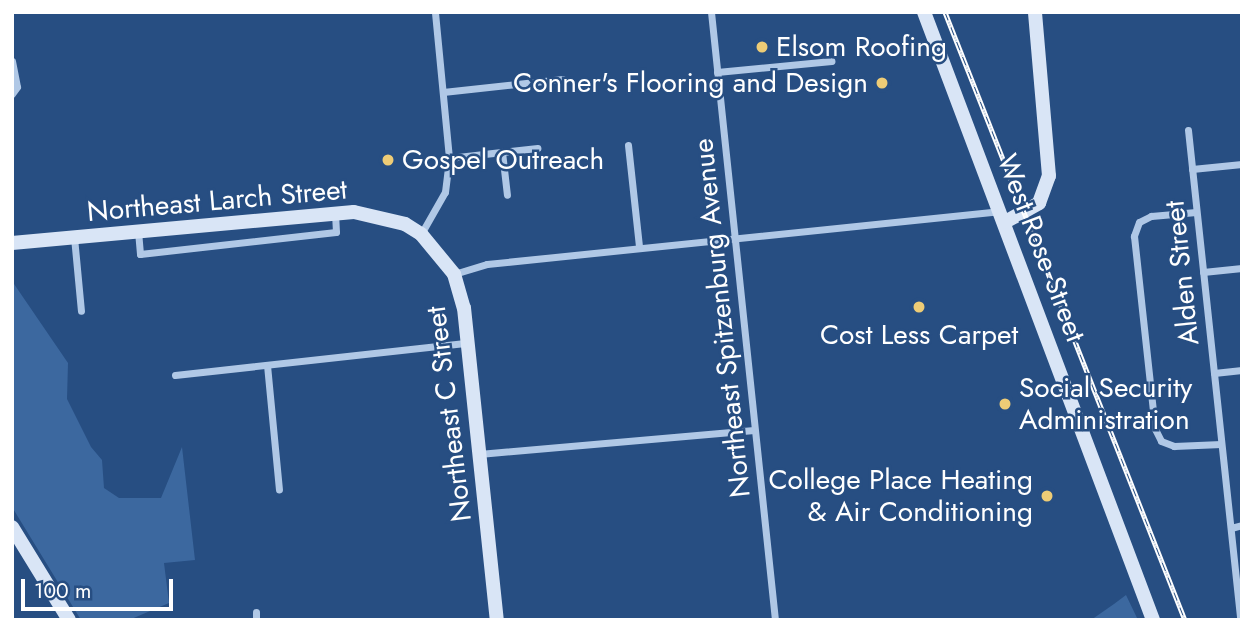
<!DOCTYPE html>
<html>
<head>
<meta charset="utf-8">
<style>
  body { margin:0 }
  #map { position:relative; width:1254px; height:632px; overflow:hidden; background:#274e82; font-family:Jost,sans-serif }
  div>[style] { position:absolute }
  .green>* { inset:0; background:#3c689f }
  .minor>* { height:7px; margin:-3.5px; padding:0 3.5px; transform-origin:3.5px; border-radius:3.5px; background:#b0c8e6 }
  .secondary>* { height:14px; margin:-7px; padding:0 7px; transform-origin:7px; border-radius:7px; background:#d9e5f6 }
  .rail>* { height:5px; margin-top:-2.5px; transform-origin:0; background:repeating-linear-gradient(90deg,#274e82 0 8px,#fff 0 16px); box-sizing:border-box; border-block:2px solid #fff }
  .dots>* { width:19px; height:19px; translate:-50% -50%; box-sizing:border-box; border:4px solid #274e82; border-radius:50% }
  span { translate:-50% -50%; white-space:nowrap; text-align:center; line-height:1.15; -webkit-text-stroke:5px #274e82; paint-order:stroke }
  .poi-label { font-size:28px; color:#fff }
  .left { translate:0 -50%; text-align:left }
  .right { translate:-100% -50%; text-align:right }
  .street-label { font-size:28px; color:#fff }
  .frame { position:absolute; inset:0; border:14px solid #fff; pointer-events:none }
  .scale { position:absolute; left:21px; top:579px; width:152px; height:32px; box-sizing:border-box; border:4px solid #fff; border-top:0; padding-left:9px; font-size:21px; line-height:24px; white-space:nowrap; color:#fff; -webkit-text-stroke:5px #274e82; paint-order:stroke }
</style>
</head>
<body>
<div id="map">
  <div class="green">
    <i style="clip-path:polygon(12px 281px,68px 363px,67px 399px,91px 447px,102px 460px,104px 488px,119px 498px,161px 498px,182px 447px,195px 560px,164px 563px,169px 603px,129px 620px,81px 620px,12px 507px)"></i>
    <i style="clip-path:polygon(1126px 595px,1138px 620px,1091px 620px,1114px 604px)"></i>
  </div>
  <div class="minor">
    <i style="left:711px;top:12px;width:611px;rotate:83.99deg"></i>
    <i style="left:12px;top:61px;width:26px;rotate:79deg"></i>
    <i style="left:17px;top:87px;width:9px;rotate:126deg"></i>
    <i style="left:717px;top:72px;width:115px;rotate:-5.5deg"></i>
    <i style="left:443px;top:92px;width:120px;rotate:-6.2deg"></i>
    <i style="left:1188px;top:130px;width:493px;rotate:83.9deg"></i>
    <i style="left:628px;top:145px;width:103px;rotate:83.8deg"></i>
    <i style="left:502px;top:152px;width:43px;rotate:83.4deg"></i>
    <i style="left:449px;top:158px;width:89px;rotate:-6.5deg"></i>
    <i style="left:1192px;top:169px;width:50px;rotate:-5.7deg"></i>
    <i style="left:1196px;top:212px;width:45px;rotate:174.9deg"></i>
    <i style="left:1151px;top:216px;width:13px;rotate:153deg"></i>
    <i style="left:1139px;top:222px;width:15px;rotate:110deg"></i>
    <i style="left:1134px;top:236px;width:194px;rotate:83.8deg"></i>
    <i style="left:1155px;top:429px;width:13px;rotate:63deg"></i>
    <i style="left:1161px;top:441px;width:14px;rotate:21deg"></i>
    <i style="left:1174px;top:446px;width:47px;rotate:-2.4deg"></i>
    <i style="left:138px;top:231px;width:23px;rotate:85deg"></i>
    <i style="left:140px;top:254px;width:197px;rotate:-6.4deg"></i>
    <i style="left:336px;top:232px;width:19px;rotate:-93deg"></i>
    <i style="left:421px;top:234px;width:48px;rotate:-60.3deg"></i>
    <i style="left:445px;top:192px;width:34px;rotate:-83deg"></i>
    <i style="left:449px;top:158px;width:147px;rotate:-95.5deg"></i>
    <i style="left:74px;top:237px;width:74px;rotate:84.6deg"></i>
    <i style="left:1203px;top:272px;width:39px;rotate:-6deg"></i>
    <i style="left:454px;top:274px;width:34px;rotate:-17deg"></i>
    <i style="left:487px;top:264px;width:517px;rotate:-5.89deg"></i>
    <i style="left:267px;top:365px;width:125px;rotate:84.5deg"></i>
    <i style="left:1214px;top:373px;width:28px;rotate:-6deg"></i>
    <i style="left:175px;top:375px;width:294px;rotate:-6.3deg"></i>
    <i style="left:479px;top:454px;width:276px;rotate:-5deg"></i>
    <i style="left:1231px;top:528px;width:11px;rotate:-15deg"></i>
    <i style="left:256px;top:612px;width:8px;rotate:90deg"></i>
  </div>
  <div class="secondary">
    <i style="left:924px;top:12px;width:650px;rotate:69.36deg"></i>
    <i style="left:1005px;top:222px;width:39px;rotate:-29deg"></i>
    <i style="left:1039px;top:203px;width:29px;rotate:-70deg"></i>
    <i style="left:1049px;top:176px;width:165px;rotate:-94.9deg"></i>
    <i style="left:12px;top:243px;width:343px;rotate:-5.2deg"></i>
    <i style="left:354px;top:212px;width:52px;rotate:13.2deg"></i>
    <i style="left:405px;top:224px;width:19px;rotate:32deg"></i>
    <i style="left:421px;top:234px;width:52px;rotate:50.5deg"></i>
    <i style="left:454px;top:274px;width:35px;rotate:74deg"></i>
    <i style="left:464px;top:308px;width:314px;rotate:84deg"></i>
    <i style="left:12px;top:527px;width:109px;rotate:58.5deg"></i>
  </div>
  <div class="rail">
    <i style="left:945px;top:12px;width:654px;rotate:68.46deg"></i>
  </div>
  <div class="dots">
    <i style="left:762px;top:47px;background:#eecc76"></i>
    <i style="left:882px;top:83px;background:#eecc76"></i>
    <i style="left:388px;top:160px;background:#eecc76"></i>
    <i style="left:919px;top:307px;background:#eecc76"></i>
    <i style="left:1005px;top:404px;background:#eecc76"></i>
    <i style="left:1047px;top:496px;background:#eecc76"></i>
  </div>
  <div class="poi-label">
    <span class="left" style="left:776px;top:47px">Elsom Roofing</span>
    <span class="right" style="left:868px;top:83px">Conner's Flooring and Design</span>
    <span class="left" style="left:402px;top:160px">Gospel Outreach</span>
    <span style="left:919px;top:335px">Cost Less Carpet</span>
    <span class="left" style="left:1019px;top:404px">Social Security<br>Administration</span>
    <span class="right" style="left:1033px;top:496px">College Place Heating<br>&amp; Air Conditioning</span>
  </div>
  <div class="street-label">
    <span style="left:217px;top:201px;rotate:-5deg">Northeast Larch Street</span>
    <span style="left:1041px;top:248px;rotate:69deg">West Rose Street</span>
    <span style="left:1182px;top:273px;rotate:-96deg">Alden Street</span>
    <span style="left:722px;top:318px;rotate:-96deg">Northeast Spitzenburg Avenue</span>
    <span style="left:449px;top:414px;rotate:-97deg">Northeast C Street</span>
  </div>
  <div class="frame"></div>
  <div class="scale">100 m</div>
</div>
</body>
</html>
